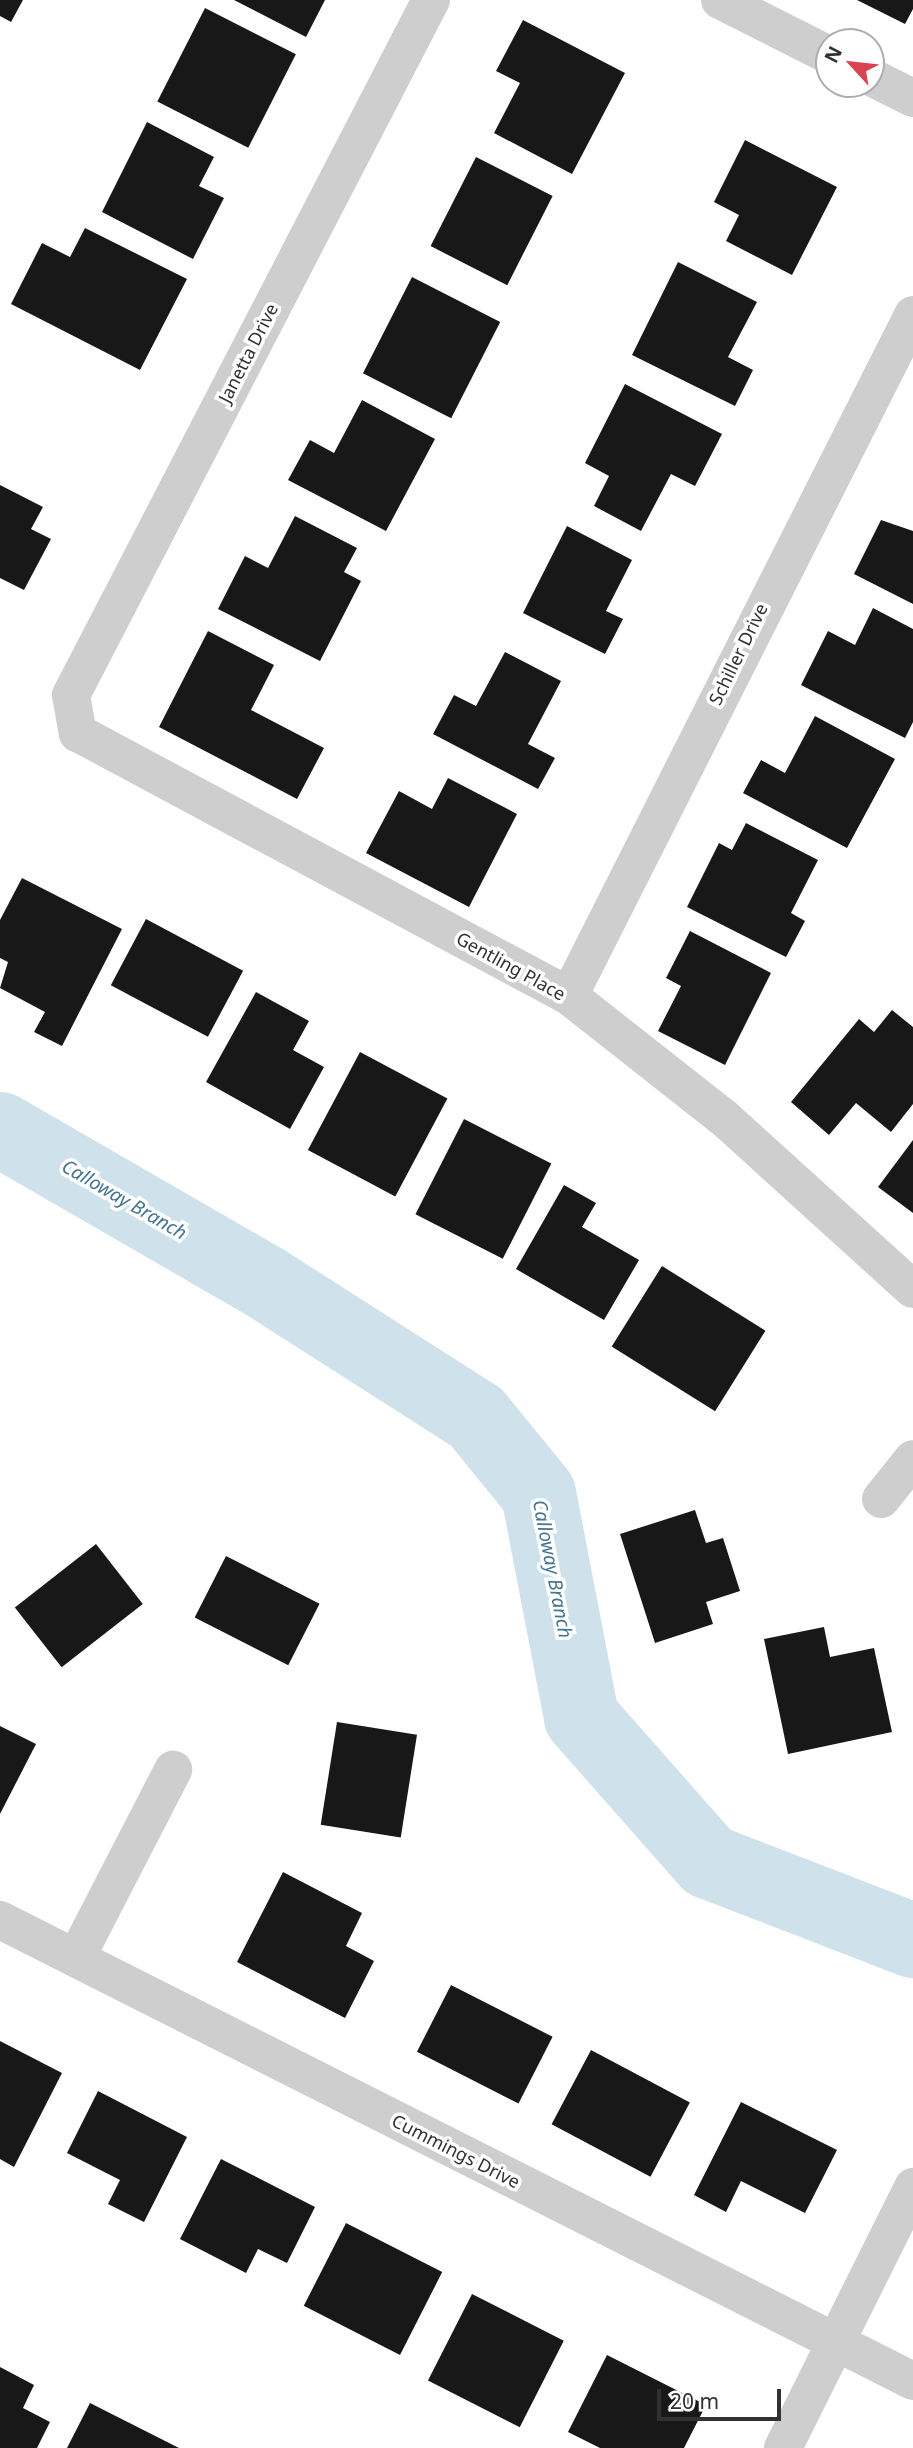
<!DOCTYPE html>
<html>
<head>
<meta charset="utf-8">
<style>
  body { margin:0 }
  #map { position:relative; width:913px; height:2448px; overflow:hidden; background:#fff; font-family:"Noto Sans",sans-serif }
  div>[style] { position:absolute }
  .river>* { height:75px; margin:-37.5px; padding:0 37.5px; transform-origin:37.5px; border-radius:37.5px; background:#cfe1eb }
  .building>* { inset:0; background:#181818; transform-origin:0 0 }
  .minor>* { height:38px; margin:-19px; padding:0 19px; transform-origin:19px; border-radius:19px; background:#cecece }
  .tertiary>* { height:38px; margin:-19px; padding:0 19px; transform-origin:19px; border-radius:19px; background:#cecece }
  span { translate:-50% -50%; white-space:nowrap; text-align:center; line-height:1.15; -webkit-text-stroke:7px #fff; paint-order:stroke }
  .street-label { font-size:18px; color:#313131 }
  .water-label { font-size:19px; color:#44748f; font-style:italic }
  .north { position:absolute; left:815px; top:28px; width:70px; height:70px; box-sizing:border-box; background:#fff; border:2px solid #adadad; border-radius:50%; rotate:297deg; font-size:19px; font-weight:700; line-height:28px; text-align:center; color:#313131 }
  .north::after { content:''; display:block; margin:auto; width:24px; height:32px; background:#d94352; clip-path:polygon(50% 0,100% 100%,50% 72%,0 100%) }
  .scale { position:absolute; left:657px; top:2389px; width:124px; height:32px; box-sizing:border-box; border:4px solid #313131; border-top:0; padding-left:9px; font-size:21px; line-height:24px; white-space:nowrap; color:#313131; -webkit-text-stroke:5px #fff; paint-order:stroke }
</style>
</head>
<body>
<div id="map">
  <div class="river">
    <i style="left:0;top:1129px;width:306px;rotate:30deg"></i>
    <i style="left:265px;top:1282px;width:250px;rotate:32.6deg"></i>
    <i style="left:476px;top:1417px;width:98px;rotate:50.8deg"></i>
    <i style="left:538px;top:1493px;width:228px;rotate:79.1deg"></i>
    <i style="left:581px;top:1717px;width:192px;rotate:48.6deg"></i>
    <i style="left:708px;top:1861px;width:220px;rotate:21.1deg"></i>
  </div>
  <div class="building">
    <i style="clip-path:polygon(0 0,23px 0,11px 22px,0 16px)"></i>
    <i style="clip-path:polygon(234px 0,325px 0,306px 37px)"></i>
    <i style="clip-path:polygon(857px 0,913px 0,913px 9px,905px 24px)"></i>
    <i style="left:205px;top:8px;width:102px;height:105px;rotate:27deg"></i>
    <i style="clip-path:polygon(523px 20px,625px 73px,572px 174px,494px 133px,520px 83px,496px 71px)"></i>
    <i style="clip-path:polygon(147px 122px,214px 157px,199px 186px,224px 198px,193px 259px,102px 212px)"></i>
    <i style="clip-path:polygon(745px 140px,837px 187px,792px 275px,726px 241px,739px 215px,714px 202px)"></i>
    <i style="left:476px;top:157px;width:86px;height:100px;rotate:27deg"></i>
    <i style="clip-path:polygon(85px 228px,187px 279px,140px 370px,11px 304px,42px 243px,70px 257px)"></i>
    <i style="clip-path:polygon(678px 262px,757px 302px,728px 357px,753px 370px,735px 406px,632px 355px)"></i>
    <i style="left:412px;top:277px;width:99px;height:108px;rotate:27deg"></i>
    <i style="clip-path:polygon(625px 384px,722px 434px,695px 486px,671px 474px,641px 531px,594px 506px,609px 476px,585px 463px)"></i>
    <i style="clip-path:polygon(362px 400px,435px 439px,386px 531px,288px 480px,310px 440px,334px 453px)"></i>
    <i style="clip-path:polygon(0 485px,43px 507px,31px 529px,51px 539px,24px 590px,0 578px)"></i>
    <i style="clip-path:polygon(295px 516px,357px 548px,344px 572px,361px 581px,320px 661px,218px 609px,245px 556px,268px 568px)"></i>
    <i style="clip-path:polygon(881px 520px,913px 531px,913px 604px,854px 574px)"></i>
    <i style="clip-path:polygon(567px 526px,632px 560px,606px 611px,623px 619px,605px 654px,523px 613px)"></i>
    <i style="clip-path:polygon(873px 608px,913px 629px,913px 722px,905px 738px,801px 685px,828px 631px,855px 645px)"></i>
    <i style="clip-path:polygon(208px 631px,274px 665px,251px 710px,324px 748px,297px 799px,159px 727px)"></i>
    <i style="clip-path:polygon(505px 652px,561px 681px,528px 744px,555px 758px,538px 789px,433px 734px,454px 695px,476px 706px)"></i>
    <i style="clip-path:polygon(815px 716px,895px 759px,847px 848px,743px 793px,761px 760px,785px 773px)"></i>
    <i style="clip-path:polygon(448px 778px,517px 814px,469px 907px,366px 853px,399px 791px,432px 809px)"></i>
    <i style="clip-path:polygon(746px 823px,818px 860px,791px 913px,805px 921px,786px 957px,687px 907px,719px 843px,732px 850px)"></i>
    <i style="clip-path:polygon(22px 878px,122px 929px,62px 1046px,34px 1032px,45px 1012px,0 988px,8px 962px,0 958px,0 920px)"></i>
    <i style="left:146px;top:919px;width:110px;height:75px;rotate:28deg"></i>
    <i style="clip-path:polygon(690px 931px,771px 973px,725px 1065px,658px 1031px,681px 986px,666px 978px)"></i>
    <i style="clip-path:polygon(256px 992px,309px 1021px,293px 1050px,324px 1067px,290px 1129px,206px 1082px)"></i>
    <i style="clip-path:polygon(892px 1010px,913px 1027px,913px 1104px,891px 1132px,856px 1103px,829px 1135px,791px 1102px,859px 1019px,874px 1032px)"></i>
    <i style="left:360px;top:1052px;width:99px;height:111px;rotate:28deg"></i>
    <i style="left:464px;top:1119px;width:98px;height:107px;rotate:27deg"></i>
    <i style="clip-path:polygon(913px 1140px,913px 1213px,878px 1187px)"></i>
    <i style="clip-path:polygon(564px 1185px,596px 1203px,582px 1227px,639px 1260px,604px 1320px,516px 1269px)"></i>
    <i style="left:662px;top:1266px;width:122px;height:95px;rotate:32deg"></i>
    <i style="clip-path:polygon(695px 1510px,706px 1543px,723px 1538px,740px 1591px,706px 1602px,713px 1624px,655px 1643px,620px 1534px)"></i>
    <i style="left:96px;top:1544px;width:76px;height:103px;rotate:52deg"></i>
    <i style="left:226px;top:1556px;width:105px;height:69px;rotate:27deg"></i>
    <i style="clip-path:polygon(824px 1627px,830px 1657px,874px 1648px,892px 1732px,788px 1754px,764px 1639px)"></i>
    <i style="left:337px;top:1722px;width:81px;height:104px;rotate:9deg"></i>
    <i style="clip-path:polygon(0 1726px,36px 1744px,0 1814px)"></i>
    <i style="clip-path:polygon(283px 1872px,362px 1913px,346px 1946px,374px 1961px,345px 2018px,237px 1962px)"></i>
    <i style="left:451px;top:1985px;width:114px;height:75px;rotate:27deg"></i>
    <i style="clip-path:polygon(0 2041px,62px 2073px,14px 2167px,0 2159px)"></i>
    <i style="left:591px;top:2050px;width:112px;height:84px;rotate:28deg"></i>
    <i style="clip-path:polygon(98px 2091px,187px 2137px,144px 2222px,108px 2204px,120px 2180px,67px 2153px)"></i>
    <i style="clip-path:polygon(741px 2102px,837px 2150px,805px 2213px,741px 2181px,726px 2212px,694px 2195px)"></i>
    <i style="clip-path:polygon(221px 2159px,315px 2207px,287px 2263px,258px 2249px,246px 2273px,180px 2239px)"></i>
    <i style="left:346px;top:2223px;width:108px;height:93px;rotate:27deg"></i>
    <i style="left:472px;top:2294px;width:103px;height:97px;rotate:27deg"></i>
    <i style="clip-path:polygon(607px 2355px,706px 2405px,684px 2448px,600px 2448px,568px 2432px)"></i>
    <i style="clip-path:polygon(0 2367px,34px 2385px,23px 2408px,50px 2422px,37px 2448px,0 2448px)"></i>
    <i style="clip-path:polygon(90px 2403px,179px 2448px,67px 2448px)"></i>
  </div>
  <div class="minor">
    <i style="left:431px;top:0;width:783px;rotate:117.38deg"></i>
    <i style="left:71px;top:695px;width:39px;rotate:80deg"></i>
    <i style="left:78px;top:733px;width:557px;rotate:28.18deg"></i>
    <i style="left:569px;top:996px;width:196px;rotate:38.2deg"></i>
    <i style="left:723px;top:1117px;width:256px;rotate:42.2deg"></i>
    <i style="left:720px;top:0;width:122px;rotate:26.8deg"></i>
    <i style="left:871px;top:77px;width:47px;rotate:26.6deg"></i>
    <i style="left:569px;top:996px;width:763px;rotate:-63.2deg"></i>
    <i style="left:881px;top:1499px;width:51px;rotate:-51.3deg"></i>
    <i style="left:0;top:1920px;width:1023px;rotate:26.79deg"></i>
    <i style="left:76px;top:1958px;width:212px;rotate:-62.7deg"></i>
  </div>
  <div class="tertiary">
    <i style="left:783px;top:2448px;width:292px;rotate:-63.5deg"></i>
  </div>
  <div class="street-label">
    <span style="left:248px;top:353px;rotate:-63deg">Janetta Drive</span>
    <span style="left:738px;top:654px;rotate:-64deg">Schiller Drive</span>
    <span style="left:511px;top:966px;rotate:29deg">Gentling Place</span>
    <span style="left:456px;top:2151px;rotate:27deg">Cummings Drive</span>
  </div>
  <div class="water-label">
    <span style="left:124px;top:1200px;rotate:30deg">Calloway Branch</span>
    <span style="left:552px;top:1569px;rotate:79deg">Calloway Branch</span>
  </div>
  <div class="north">N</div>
  <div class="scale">20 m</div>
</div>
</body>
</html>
